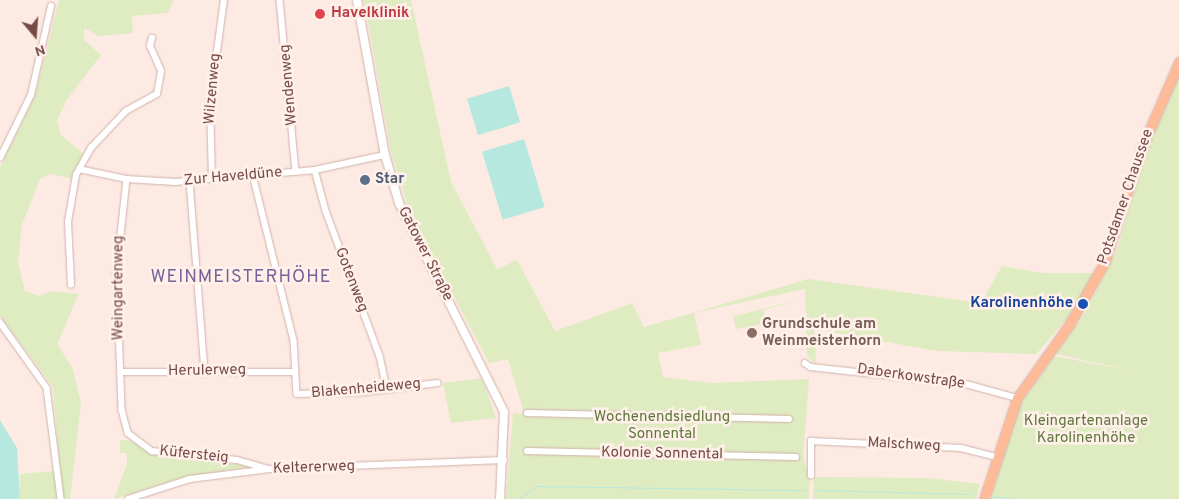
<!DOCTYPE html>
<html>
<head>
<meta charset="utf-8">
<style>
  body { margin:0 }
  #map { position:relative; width:1179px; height:499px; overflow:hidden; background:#fdebe3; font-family:Overpass,sans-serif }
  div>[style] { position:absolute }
  .green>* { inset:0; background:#dfebc1 }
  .water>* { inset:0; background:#b6e8e0; transform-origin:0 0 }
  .stream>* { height:1px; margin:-0.5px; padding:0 0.5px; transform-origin:0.5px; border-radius:0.5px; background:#b6e8e0 }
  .roads { filter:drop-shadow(0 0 1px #d1b2ac) drop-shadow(0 0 1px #d1b2ac) }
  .street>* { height:5.5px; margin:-2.75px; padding:0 2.75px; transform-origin:2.75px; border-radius:2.75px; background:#fff }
  .secondary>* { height:8px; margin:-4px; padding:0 4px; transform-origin:4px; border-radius:4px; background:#fff }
  .primary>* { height:9px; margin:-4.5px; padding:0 4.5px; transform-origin:4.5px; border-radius:4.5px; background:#ffbb98 }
  .dots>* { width:14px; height:14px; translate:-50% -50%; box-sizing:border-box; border:2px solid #fff1ea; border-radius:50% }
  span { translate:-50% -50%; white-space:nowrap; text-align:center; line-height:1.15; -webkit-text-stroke:5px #fff1ea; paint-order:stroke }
  .health-label { font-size:15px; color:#be3a42; font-weight:700 }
  .left { translate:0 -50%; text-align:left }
  .street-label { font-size:15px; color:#774b48 }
  .service-label { font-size:15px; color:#4e5e75; font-weight:700 }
  .transit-label { font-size:15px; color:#164399; font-weight:700 }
  .right { translate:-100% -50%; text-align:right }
  .education-label { font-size:15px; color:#785e54; font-weight:700 }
  .park-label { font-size:15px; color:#5f773c }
  .quarter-label { font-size:18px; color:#77639a; letter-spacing:1px }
  .north { position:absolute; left:10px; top:10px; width:50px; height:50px; -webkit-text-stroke:4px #fff1ea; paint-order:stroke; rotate:162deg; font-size:14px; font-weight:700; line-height:20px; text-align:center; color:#774b48 }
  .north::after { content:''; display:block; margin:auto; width:18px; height:22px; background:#774b48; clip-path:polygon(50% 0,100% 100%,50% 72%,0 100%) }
</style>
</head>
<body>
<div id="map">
  <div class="green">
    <i style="clip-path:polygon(59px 0,174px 0,168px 13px,132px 16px,133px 33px,99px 36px,84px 28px,84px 40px,101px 55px,66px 101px,57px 120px,61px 135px,84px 154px,74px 179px,50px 174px,40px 179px,22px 225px,18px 263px,25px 291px,39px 296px,52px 291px,79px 294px,57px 344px,72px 367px,81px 403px,70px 499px,62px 499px,53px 387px,0 316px,0 167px,35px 96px)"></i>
    <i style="clip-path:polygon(364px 0,411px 0,451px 182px,497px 269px,517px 260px,555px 331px,632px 303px,644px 327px,808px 279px,981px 303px,1002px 266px,1042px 273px,1094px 273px,1066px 320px,1036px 354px,937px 351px,814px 329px,816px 364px,807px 355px,805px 289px,694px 313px,701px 345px,658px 353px,663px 377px,712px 383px,809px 379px,803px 457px,810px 477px,809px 499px,506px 499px,513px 413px,523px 414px,523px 410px,508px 359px,489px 363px,410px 213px,391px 152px)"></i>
    <i style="clip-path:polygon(1179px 75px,1179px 499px,991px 499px,1018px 408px,1054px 356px,1132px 371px,1056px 354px,1084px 314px,1117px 250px,1145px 155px)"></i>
    <i style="clip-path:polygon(800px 300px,764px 310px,766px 324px,736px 329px,733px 316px,725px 318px)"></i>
    <i style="clip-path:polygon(482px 378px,496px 418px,451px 423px,443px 383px)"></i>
    <i style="clip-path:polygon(120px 440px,132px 441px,149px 453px,168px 458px,256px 466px,186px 477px,114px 499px,127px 464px,127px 453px,120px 453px)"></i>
    <i style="clip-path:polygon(54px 471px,58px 499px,20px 499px,20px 474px)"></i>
    <i style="clip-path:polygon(814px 477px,927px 478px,980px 484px,976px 499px,813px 499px)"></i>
  </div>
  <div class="water">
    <i style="left:509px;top:86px;width:38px;height:44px;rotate:73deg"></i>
    <i style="left:524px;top:139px;width:71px;height:44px;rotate:73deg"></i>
    <i style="clip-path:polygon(0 420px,17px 448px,20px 499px,0 499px)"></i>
  </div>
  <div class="stream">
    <i style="left:818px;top:490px;width:152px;rotate:1.5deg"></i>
    <i style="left:991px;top:496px;width:24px;rotate:7deg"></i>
    <i style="left:519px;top:499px;width:21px;rotate:-37deg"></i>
    <i style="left:536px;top:486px;width:269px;rotate:0.9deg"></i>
  </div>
  <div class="roads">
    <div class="street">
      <i style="left:280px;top:0;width:172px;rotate:84.7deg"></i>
      <i style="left:0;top:158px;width:70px;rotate:-63.8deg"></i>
      <i style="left:31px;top:95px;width:91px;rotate:-77.3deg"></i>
      <i style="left:79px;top:169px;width:49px;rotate:11.8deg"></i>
      <i style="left:127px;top:179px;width:48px;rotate:3.6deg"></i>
      <i style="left:175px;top:182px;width:141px;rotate:-4.9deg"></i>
      <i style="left:315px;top:170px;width:72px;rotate:-12.1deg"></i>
      <i style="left:315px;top:170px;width:42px;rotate:75deg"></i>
      <i style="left:326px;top:211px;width:155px;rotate:69.6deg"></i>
      <i style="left:380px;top:356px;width:34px;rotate:78deg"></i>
      <i style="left:253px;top:175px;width:171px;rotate:76.1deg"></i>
      <i style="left:294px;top:341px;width:53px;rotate:86.8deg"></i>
      <i style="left:297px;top:394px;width:68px;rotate:-1.7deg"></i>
      <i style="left:365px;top:392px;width:73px;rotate:-7.1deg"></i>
      <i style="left:127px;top:179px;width:94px;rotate:96.1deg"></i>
      <i style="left:117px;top:272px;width:138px;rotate:87.9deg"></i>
      <i style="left:122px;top:410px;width:24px;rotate:75deg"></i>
      <i style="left:128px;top:433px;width:30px;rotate:37deg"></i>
      <i style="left:152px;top:451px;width:85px;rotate:6deg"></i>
      <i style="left:237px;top:460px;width:33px;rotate:16deg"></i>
      <i style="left:212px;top:180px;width:77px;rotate:-91.5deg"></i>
      <i style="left:210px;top:103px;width:104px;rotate:-82.3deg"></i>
      <i style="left:190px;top:181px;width:192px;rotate:85.5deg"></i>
      <i style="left:71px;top:285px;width:63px;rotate:-92.7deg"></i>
      <i style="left:68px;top:222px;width:48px;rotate:-80.3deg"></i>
      <i style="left:76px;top:175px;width:31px;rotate:-61deg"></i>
      <i style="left:91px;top:148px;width:51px;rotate:-46.6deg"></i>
      <i style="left:126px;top:111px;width:35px;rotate:-29deg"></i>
      <i style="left:157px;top:94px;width:23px;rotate:-80deg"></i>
      <i style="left:161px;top:71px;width:27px;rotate:-114deg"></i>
      <i style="left:150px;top:46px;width:8px;rotate:-76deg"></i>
      <i style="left:0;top:322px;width:81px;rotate:54.5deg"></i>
      <i style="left:47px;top:388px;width:112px;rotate:82.8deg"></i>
      <i style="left:805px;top:363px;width:7px;rotate:34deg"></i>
      <i style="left:811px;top:367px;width:156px;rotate:6.3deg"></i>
      <i style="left:966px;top:384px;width:53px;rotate:15.4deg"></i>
      <i style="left:121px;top:372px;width:173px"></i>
      <i style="left:527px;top:413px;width:262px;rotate:1.3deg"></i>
      <i style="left:527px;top:451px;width:269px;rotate:1.3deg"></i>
      <i style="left:811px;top:476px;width:35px;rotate:-90deg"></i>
      <i style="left:811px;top:441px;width:150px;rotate:2.7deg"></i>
      <i style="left:961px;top:448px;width:36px;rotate:14deg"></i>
      <i style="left:128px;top:499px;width:65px;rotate:-17.9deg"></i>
      <i style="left:190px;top:479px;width:80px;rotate:-7.2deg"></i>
      <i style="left:269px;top:469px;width:235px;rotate:-2.2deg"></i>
    </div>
    <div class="secondary">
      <i style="left:357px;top:0;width:158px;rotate:79.8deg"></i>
      <i style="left:385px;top:155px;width:50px;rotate:73.7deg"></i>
      <i style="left:399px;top:203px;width:234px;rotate:63.3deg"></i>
      <i style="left:504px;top:412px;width:87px;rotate:92.6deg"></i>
    </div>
    <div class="primary">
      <i style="left:984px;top:499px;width:106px;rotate:-71.9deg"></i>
      <i style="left:1017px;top:398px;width:90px;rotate:-54.5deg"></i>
      <i style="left:1069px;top:325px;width:73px;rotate:-60.6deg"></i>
      <i style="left:1105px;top:261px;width:120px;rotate:-72deg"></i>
      <i style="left:1142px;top:147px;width:93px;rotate:-66.5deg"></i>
    </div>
  </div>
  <div class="dots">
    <i style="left:320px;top:14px;background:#e0444e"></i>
    <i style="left:365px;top:180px;background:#5c6f8a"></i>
    <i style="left:1083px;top:304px;background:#1a4fb4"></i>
    <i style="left:752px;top:333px;background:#8d6e63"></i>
  </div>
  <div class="health-label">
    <span class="left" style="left:331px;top:14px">Havelklinik</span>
  </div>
  <div class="street-label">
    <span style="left:289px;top:85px;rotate:-95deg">Wendenweg</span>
    <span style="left:213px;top:89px;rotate:-85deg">Wilzenweg</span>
    <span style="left:233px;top:177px;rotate:-5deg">Zur Haveldüne</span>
    <span style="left:1126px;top:197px;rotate:-71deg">Potsdamer Chaussee</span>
    <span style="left:425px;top:254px;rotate:63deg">Gatower Straße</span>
    <span style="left:351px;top:280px;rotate:69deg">Gotenweg</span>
    <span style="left:119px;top:288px;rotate:-90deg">Weingartenweg</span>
    <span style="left:207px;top:371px;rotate:-1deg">Herulerweg</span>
    <span style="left:911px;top:377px;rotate:8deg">Daberkowstraße</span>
    <span style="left:366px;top:389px;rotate:-5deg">Blakenheideweg</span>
    <span style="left:904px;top:445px;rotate:3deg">Malschweg</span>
    <span style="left:662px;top:454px;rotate:1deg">Kolonie Sonnental</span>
    <span style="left:194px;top:455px;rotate:6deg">Küfersteig</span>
    <span style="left:314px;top:468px;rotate:-2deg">Keltererweg</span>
  </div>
  <div class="service-label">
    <span class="left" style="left:375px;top:180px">Star</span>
  </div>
  <div class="transit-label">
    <span class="right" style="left:1073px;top:304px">Karolinenhöhe</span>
  </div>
  <div class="education-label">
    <span class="left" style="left:762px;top:333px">Grundschule am<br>Weinmeisterhorn</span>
  </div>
  <div class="park-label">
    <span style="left:662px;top:426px">Wochenendsiedlung<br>Sonnental</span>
    <span style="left:1086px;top:430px">Kleingartenanlage<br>Karolinenhöhe</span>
  </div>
  <div class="quarter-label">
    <span style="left:241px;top:278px">WEINMEISTERHÖHE</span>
  </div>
  <div class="north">N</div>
</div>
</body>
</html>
